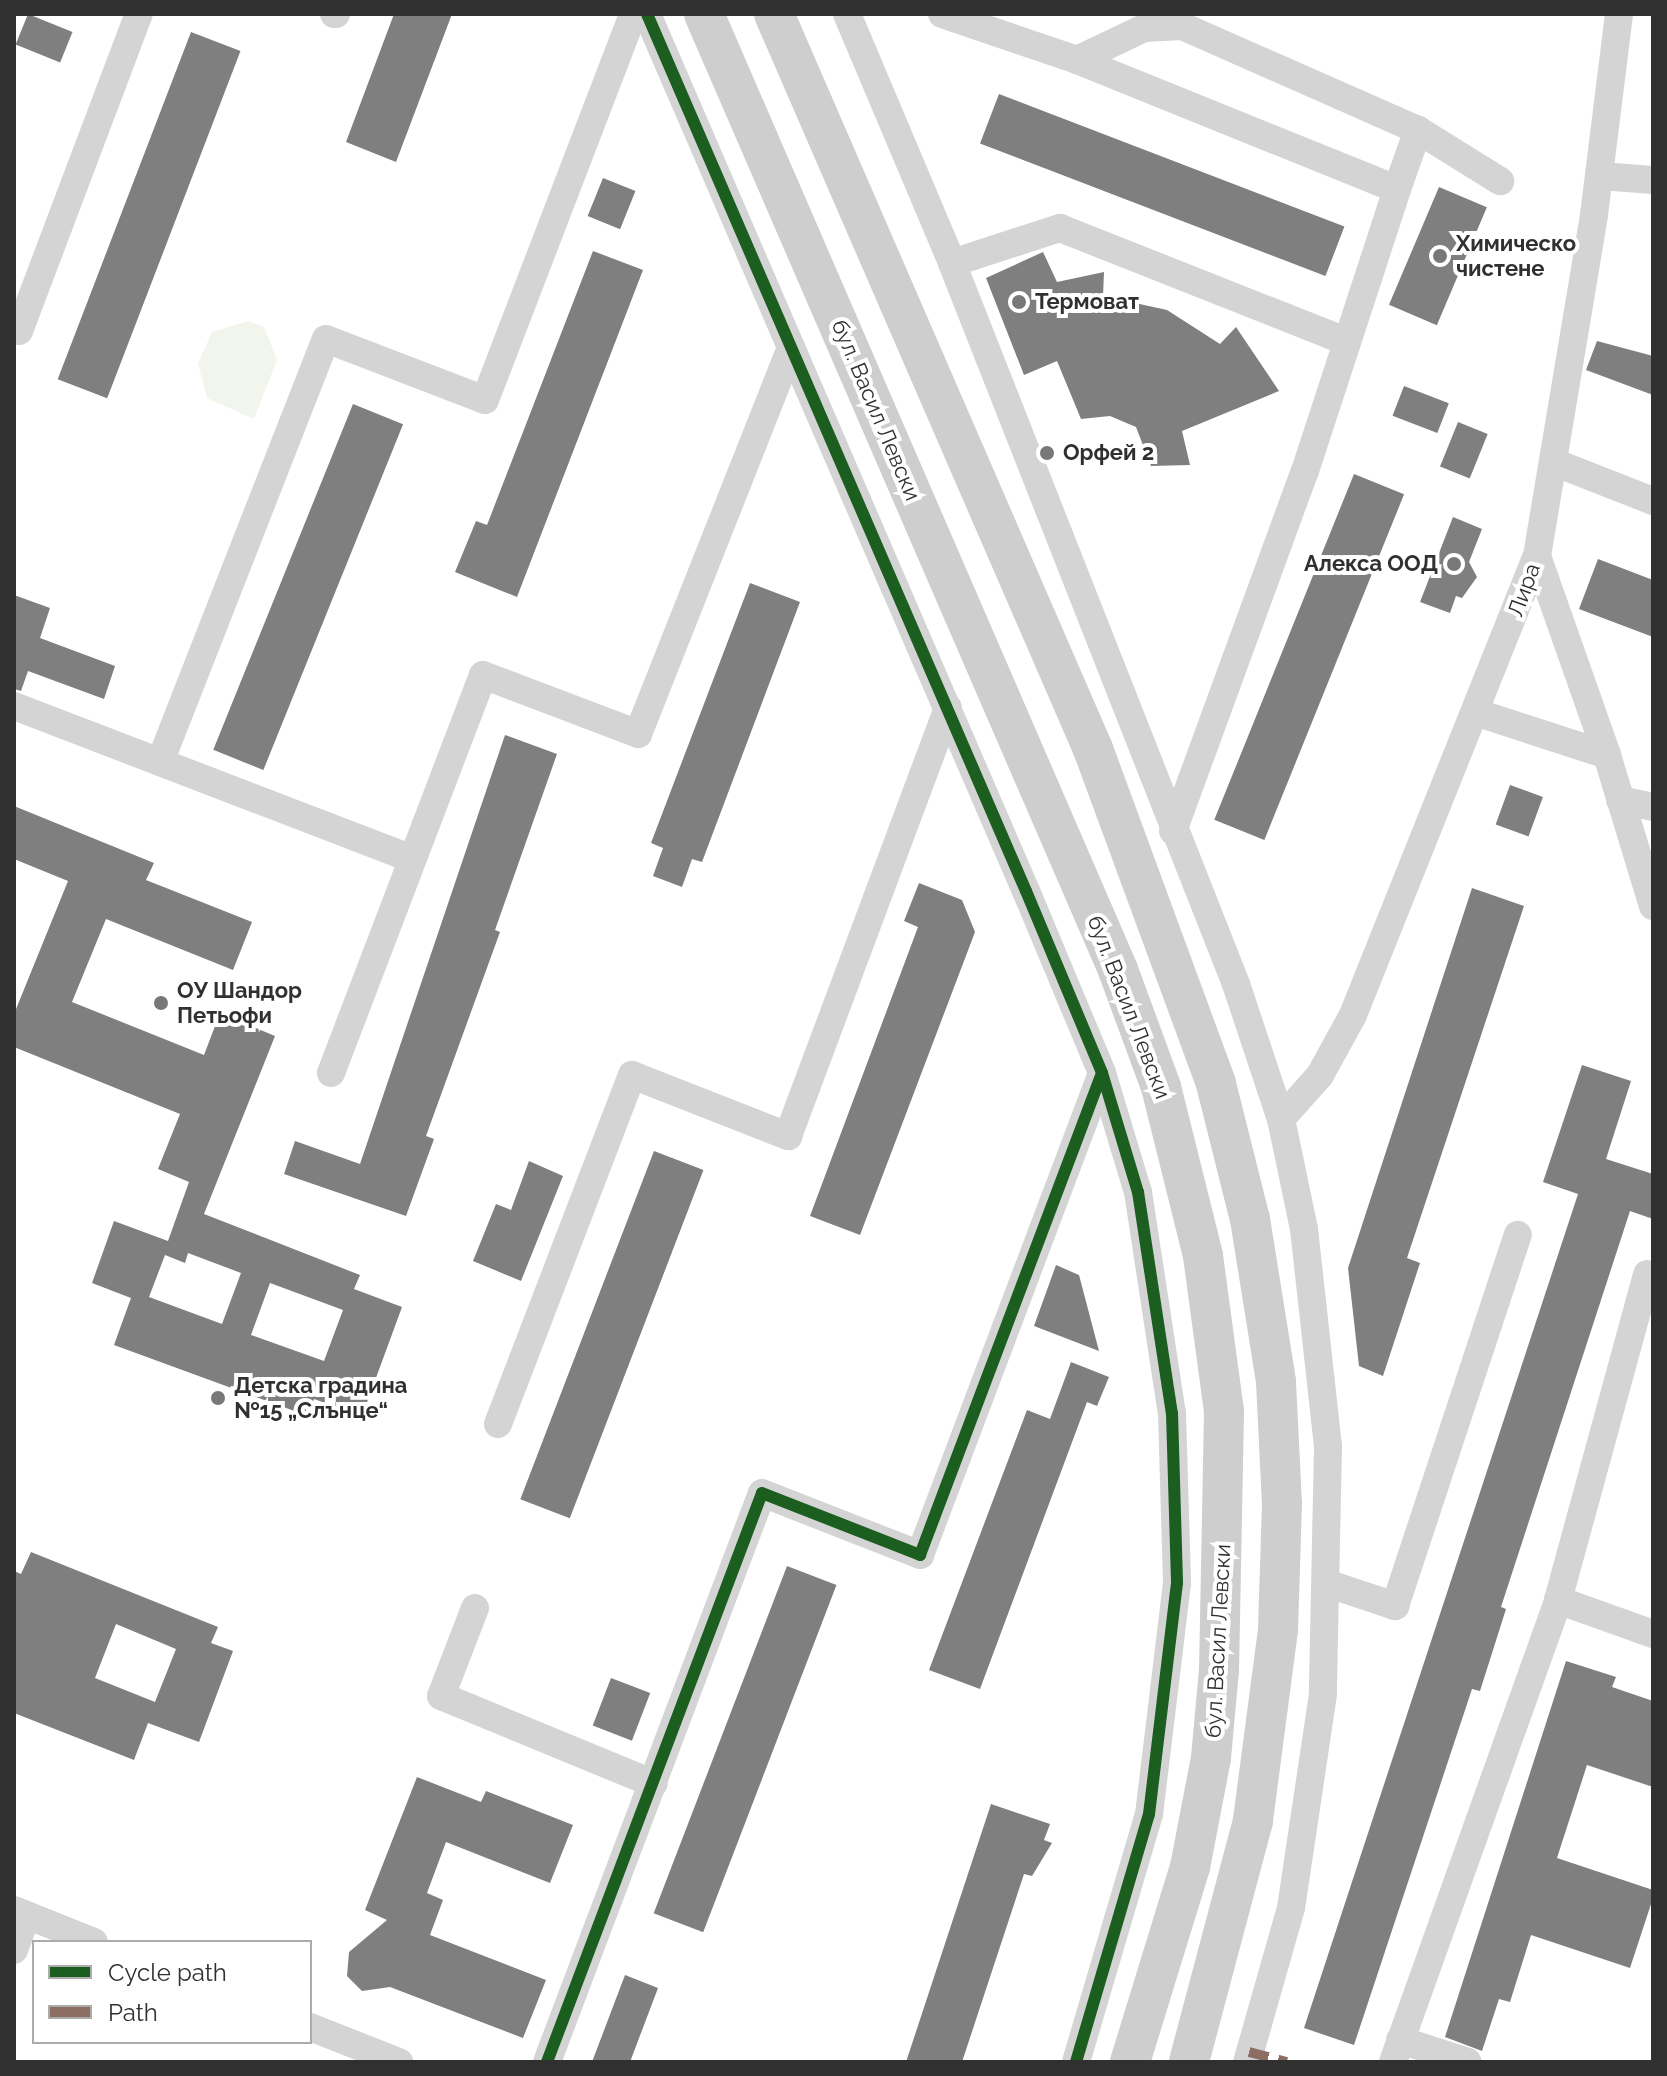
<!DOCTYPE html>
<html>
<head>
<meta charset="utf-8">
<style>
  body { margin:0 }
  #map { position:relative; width:1667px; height:2076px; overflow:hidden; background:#fff; font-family:Raleway,sans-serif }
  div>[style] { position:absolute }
  .green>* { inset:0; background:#f1f5ec }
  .building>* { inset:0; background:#7f7f7f; transform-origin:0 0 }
  .minor>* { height:28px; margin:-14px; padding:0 14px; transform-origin:14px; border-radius:14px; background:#d4d4d4 }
  .secondary>* { height:40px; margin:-20px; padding:0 20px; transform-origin:20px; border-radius:20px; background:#cecece }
  .quiet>* { height:10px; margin-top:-5px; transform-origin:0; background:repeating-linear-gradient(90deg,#8d6e63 0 20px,transparent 0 30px) }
  .cycleway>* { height:12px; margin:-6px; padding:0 6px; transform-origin:6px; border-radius:6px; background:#1b5e20 }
  .dots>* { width:22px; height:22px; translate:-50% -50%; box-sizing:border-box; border:4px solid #fff; border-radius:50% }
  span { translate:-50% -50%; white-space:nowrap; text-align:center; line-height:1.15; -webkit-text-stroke:8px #fff; paint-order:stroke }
  .poi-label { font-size:22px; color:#303030; font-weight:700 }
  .left { translate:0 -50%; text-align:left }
  .right { translate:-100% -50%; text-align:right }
  .street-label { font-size:22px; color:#303030 }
  .frame { position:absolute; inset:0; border:16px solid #303030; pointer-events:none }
  .legend { position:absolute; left:32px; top:1940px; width:280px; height:104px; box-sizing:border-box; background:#fff; border:2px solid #acacac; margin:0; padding:10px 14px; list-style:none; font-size:24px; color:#303030 }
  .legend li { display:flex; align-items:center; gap:16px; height:40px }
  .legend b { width:40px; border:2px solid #acacac }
</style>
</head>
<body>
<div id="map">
  <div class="green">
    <i style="clip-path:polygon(248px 321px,264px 327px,277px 360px,254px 419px,207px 398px,198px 364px,212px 332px)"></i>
  </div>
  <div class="building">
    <i style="left:28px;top:14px;width:48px;height:33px;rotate:22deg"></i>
    <i style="clip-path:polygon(394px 14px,452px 14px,396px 162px,346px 142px)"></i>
    <i style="left:191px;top:32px;width:53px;height:372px;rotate:21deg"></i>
    <i style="left:999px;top:94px;width:370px;height:53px;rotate:21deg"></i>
    <i style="left:603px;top:178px;width:35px;height:41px;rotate:22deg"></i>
    <i style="left:1439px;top:187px;width:52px;height:128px;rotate:23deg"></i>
    <i style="clip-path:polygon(593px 251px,643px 270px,517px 597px,455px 572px,476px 521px,487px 525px)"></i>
    <i style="clip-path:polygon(1043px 252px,1057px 282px,1104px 272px,1103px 296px,1167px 310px,1220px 344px,1236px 327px,1279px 391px,1182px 431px,1190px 465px,1151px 466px,1136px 427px,1110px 416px,1081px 419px,1057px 361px,1024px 375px,986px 278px)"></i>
    <i style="clip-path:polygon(1597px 341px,1653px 356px,1653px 395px,1586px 370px)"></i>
    <i style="left:1404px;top:386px;width:48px;height:32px;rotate:21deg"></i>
    <i style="left:353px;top:404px;width:54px;height:373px;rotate:22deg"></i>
    <i style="left:1458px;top:422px;width:32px;height:48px;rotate:22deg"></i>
    <i style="left:1354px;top:474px;width:54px;height:373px;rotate:22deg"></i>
    <i style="clip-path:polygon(1453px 517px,1482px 529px,1469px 562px,1477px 577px,1462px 598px,1456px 596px,1450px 613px,1420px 602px)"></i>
    <i style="clip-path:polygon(1598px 559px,1653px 580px,1653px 637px,1579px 609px)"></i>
    <i style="clip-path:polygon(750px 583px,800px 602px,702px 862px,692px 859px,682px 887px,653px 876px,663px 848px,651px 843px)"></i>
    <i style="clip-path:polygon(14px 595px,50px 608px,40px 638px,115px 666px,104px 699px,28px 671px,21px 691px,14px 689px)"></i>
    <i style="clip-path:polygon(505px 735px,557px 754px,495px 930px,500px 932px,426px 1136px,434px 1139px,406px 1216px,284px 1174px,295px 1141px,360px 1164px)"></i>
    <i style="left:1510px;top:785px;width:35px;height:42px;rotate:20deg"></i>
    <i style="clip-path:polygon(evenodd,14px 806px,154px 863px,146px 880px,252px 922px,233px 970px,106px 919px,72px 1002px,204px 1055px,220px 1013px,275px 1036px,204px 1214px,360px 1275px,354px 1289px,402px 1307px,362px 1416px,314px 1399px,308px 1416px,114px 1345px,131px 1298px,92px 1283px,114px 1221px,168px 1241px,189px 1182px,158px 1169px,180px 1114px,14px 1047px,14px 1014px,68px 881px,14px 859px,14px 806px,188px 1253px,241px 1273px,222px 1324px,149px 1297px,165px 1255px,185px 1263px,188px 1253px,14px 806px,270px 1283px,343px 1310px,324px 1361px,251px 1335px,270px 1283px)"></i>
    <i style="clip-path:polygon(919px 883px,962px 900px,975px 932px,860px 1235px,810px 1216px,918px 927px,904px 921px)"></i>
    <i style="clip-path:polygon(1472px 888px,1524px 906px,1407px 1258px,1420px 1263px,1383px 1376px,1359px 1366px,1348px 1268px)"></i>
    <i style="clip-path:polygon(1582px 1065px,1631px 1081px,1606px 1159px,1653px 1174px,1653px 1219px,1630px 1211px,1501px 1607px,1506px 1609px,1480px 1691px,1472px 1689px,1354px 2045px,1304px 2028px,1578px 1194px,1543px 1182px)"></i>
    <i style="left:654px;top:1151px;width:53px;height:373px;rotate:21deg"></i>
    <i style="clip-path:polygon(529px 1161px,563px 1176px,521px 1281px,473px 1261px,496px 1204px,511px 1210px)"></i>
    <i style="clip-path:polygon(1056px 1265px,1079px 1275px,1099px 1351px,1034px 1326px)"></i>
    <i style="clip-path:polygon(1071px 1362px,1109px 1377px,1097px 1406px,1087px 1402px,980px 1689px,929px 1670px,1027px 1410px,1050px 1419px)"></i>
    <i style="clip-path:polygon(evenodd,31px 1552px,218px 1627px,211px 1643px,233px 1651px,199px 1742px,148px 1723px,134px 1760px,14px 1713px,14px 1571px,21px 1574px,31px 1552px,116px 1624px,176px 1649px,155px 1702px,95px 1678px,116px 1624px)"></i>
    <i style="left:787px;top:1566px;width:53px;height:372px;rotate:21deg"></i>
    <i style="clip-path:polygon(1566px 1661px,1616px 1677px,1612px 1687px,1653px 1701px,1653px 1787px,1587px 1765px,1557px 1858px,1653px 1890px,1653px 1898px,1630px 1968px,1531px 1935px,1510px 2002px,1499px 1999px,1482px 2051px,1445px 2037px)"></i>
    <i style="left:611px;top:1678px;width:42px;height:51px;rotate:21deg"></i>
    <i style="clip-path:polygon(417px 1777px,481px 1802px,486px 1791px,573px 1825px,550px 1883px,446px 1842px,427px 1893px,443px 1900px,430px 1935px,546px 1980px,523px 2038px,390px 1987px,362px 1991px,347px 1976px,349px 1952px,387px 1920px,365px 1910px)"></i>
    <i style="clip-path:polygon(991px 1804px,1050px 1824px,1044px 1840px,1052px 1843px,1032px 1876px,1024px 1874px,962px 2062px,906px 2062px)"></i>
    <i style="clip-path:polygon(625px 1975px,658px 1988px,630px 2062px,592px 2062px)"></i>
  </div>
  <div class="minor">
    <i style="left:334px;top:14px;width:2px"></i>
    <i style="left:647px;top:14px;width:955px;rotate:66.63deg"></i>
    <i style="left:1026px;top:891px;width:197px;rotate:67.3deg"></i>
    <i style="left:1102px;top:1073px;width:124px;rotate:73.2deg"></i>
    <i style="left:1138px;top:1192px;width:224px;rotate:81.3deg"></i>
    <i style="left:1172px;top:1413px;width:170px;rotate:88.3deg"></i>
    <i style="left:1177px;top:1583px;width:233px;rotate:96.9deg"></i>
    <i style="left:1149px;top:1814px;width:259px;rotate:106.4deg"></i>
    <i style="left:847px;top:14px;width:270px;rotate:67.1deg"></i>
    <i style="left:952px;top:263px;width:775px;rotate:68.5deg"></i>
    <i style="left:1236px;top:984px;width:142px;rotate:71.6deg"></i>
    <i style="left:1281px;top:1119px;width:112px;rotate:78.2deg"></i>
    <i style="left:1304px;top:1229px;width:218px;rotate:83.7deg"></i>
    <i style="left:1328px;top:1446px;width:248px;rotate:91.2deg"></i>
    <i style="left:1323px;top:1694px;width:216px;rotate:98.5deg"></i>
    <i style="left:1291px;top:1908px;width:160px;rotate:105.9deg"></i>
    <i style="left:942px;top:14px;width:143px;rotate:18.8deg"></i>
    <i style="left:1077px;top:60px;width:345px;rotate:22deg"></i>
    <i style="left:1397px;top:189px;width:63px;rotate:-70.4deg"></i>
    <i style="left:1077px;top:60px;width:74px;rotate:-25.5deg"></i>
    <i style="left:1144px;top:28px;width:38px;rotate:-3deg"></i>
    <i style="left:1182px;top:26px;width:258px;rotate:23.8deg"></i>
    <i style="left:1418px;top:130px;width:97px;rotate:31.9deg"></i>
    <i style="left:1600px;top:176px;width:53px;rotate:4.3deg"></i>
    <i style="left:952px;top:263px;width:114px;rotate:-18deg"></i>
    <i style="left:1060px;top:228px;width:308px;rotate:21.6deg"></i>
    <i style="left:14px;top:329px;width:5px;rotate:22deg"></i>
    <i style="left:19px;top:331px;width:339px;rotate:-69.3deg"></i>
    <i style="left:1556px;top:463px;width:104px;rotate:21.4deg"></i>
    <i style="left:1537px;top:556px;width:211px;rotate:70.6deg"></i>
    <i style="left:1607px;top:755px;width:158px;rotate:73.1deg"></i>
    <i style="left:14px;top:706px;width:425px;rotate:21deg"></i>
    <i style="left:1478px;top:713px;width:136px;rotate:18deg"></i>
    <i style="left:160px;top:762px;width:454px;rotate:-68.6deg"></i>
    <i style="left:326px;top:339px;width:170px;rotate:21deg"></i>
    <i style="left:485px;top:400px;width:413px;rotate:-69deg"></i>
    <i style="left:1620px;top:800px;width:34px;rotate:12deg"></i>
    <i style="left:1173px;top:831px;width:383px;rotate:-69.9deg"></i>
    <i style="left:1305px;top:471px;width:297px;rotate:-71.9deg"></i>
    <i style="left:331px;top:1073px;width:426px;rotate:-69.1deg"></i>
    <i style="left:483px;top:675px;width:166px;rotate:20.8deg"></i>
    <i style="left:638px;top:734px;width:416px;rotate:-68.4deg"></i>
    <i style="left:1281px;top:1119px;width:59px;rotate:-48.4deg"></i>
    <i style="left:1320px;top:1075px;width:68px;rotate:-61.2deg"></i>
    <i style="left:1353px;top:1015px;width:495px;rotate:-68.2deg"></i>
    <i style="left:1537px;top:556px;width:346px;rotate:-80.5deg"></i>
    <i style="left:1594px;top:215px;width:203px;rotate:-82.9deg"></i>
    <i style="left:498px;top:1424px;width:374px;rotate:-69deg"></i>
    <i style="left:632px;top:1075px;width:168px;rotate:21.4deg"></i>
    <i style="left:788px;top:1136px;width:457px;rotate:-69.5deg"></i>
    <i style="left:1329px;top:1584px;width:70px;rotate:18.4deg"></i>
    <i style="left:1395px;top:1606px;width:391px;rotate:-71.7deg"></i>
    <i style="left:1558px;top:1600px;width:101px;rotate:19.7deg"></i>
    <i style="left:475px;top:1608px;width:94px;rotate:111.1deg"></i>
    <i style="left:441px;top:1696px;width:230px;rotate:22.4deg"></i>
    <i style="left:14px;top:1910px;width:86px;rotate:21.8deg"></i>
    <i style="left:14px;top:1950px;width:37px;rotate:-70deg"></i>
    <i style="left:310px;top:2027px;width:96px;rotate:21.5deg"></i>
    <i style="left:1400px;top:2040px;width:71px;rotate:17.9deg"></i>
    <i style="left:547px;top:2062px;width:608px;rotate:-69.3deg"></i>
    <i style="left:762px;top:1493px;width:170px;rotate:21.4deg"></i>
    <i style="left:920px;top:1555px;width:515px;rotate:-69.31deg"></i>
    <i style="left:1393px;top:2062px;width:491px;rotate:-70.3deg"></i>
    <i style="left:1558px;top:1600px;width:338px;rotate:-74.7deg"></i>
  </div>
  <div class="secondary">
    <i style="left:704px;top:14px;width:1042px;rotate:66.58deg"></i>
    <i style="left:1118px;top:970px;width:125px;rotate:69.8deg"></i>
    <i style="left:1161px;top:1087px;width:174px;rotate:76deg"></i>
    <i style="left:1203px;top:1256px;width:156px;rotate:82.3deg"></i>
    <i style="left:1224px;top:1411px;width:259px;rotate:91.1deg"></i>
    <i style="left:1219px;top:1670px;width:88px;rotate:95.2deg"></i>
    <i style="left:1211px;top:1758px;width:111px;rotate:100.9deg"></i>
    <i style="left:1190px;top:1867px;width:204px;rotate:107.1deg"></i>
    <i style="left:774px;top:14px;width:801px;rotate:66.54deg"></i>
    <i style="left:1093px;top:749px;width:357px;rotate:69.8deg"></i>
    <i style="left:1216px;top:1084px;width:139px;rotate:75.9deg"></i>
    <i style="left:1250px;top:1219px;width:165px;rotate:80.9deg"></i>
    <i style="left:1276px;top:1382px;width:121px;rotate:87.2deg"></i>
    <i style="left:1282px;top:1503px;width:127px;rotate:91.8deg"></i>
    <i style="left:1278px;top:1630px;width:193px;rotate:97.5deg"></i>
    <i style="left:1253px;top:1821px;width:249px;rotate:104.9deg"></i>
  </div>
  <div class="quiet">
    <i style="left:1249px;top:2052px;width:39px;rotate:15deg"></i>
  </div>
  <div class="cycleway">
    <i style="left:647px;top:14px;width:955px;rotate:66.63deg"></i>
    <i style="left:1026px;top:891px;width:197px;rotate:67.3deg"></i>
    <i style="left:1102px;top:1073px;width:124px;rotate:73.2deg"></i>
    <i style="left:1138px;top:1192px;width:224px;rotate:81.3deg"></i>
    <i style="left:1172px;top:1413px;width:170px;rotate:88.3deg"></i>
    <i style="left:1177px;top:1583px;width:233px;rotate:96.9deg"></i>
    <i style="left:1149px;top:1814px;width:259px;rotate:106.4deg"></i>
    <i style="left:547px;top:2062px;width:608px;rotate:-69.3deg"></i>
    <i style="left:762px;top:1493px;width:170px;rotate:21.4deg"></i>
    <i style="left:920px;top:1555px;width:515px;rotate:-69.31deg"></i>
  </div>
  <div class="dots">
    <i style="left:1440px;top:256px;background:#787878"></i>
    <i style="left:1019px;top:302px;background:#787878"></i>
    <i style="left:1047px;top:453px;background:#787878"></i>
    <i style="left:1454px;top:564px;background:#787878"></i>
    <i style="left:161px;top:1003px;background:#787878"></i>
    <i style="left:218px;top:1398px;background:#787878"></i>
  </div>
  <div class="poi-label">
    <span class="left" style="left:1456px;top:256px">Химическо<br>чистене</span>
    <span class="left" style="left:1035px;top:302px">Термоват</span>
    <span class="left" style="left:1063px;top:453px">Орфей 2</span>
    <span class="right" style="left:1438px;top:564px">Алекса ООД</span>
    <span class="left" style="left:177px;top:1003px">ОУ Шандор<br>Петьофи</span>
    <span class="left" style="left:234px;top:1398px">Детска градина<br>№15 „Слънце“</span>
  </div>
  <div class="street-label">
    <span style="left:876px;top:410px;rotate:67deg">бул. Васил Левски</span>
    <span style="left:1524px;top:590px;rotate:-70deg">Лира</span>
    <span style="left:1129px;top:1007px;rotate:69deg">бул. Васил Левски</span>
    <span style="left:1218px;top:1641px;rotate:-87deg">бул. Васил Левски</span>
  </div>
  <div class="frame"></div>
  <ul class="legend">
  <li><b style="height:10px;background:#1b5e20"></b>Cycle path</li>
  <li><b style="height:10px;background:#8d6e63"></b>Path</li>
  </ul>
</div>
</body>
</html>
